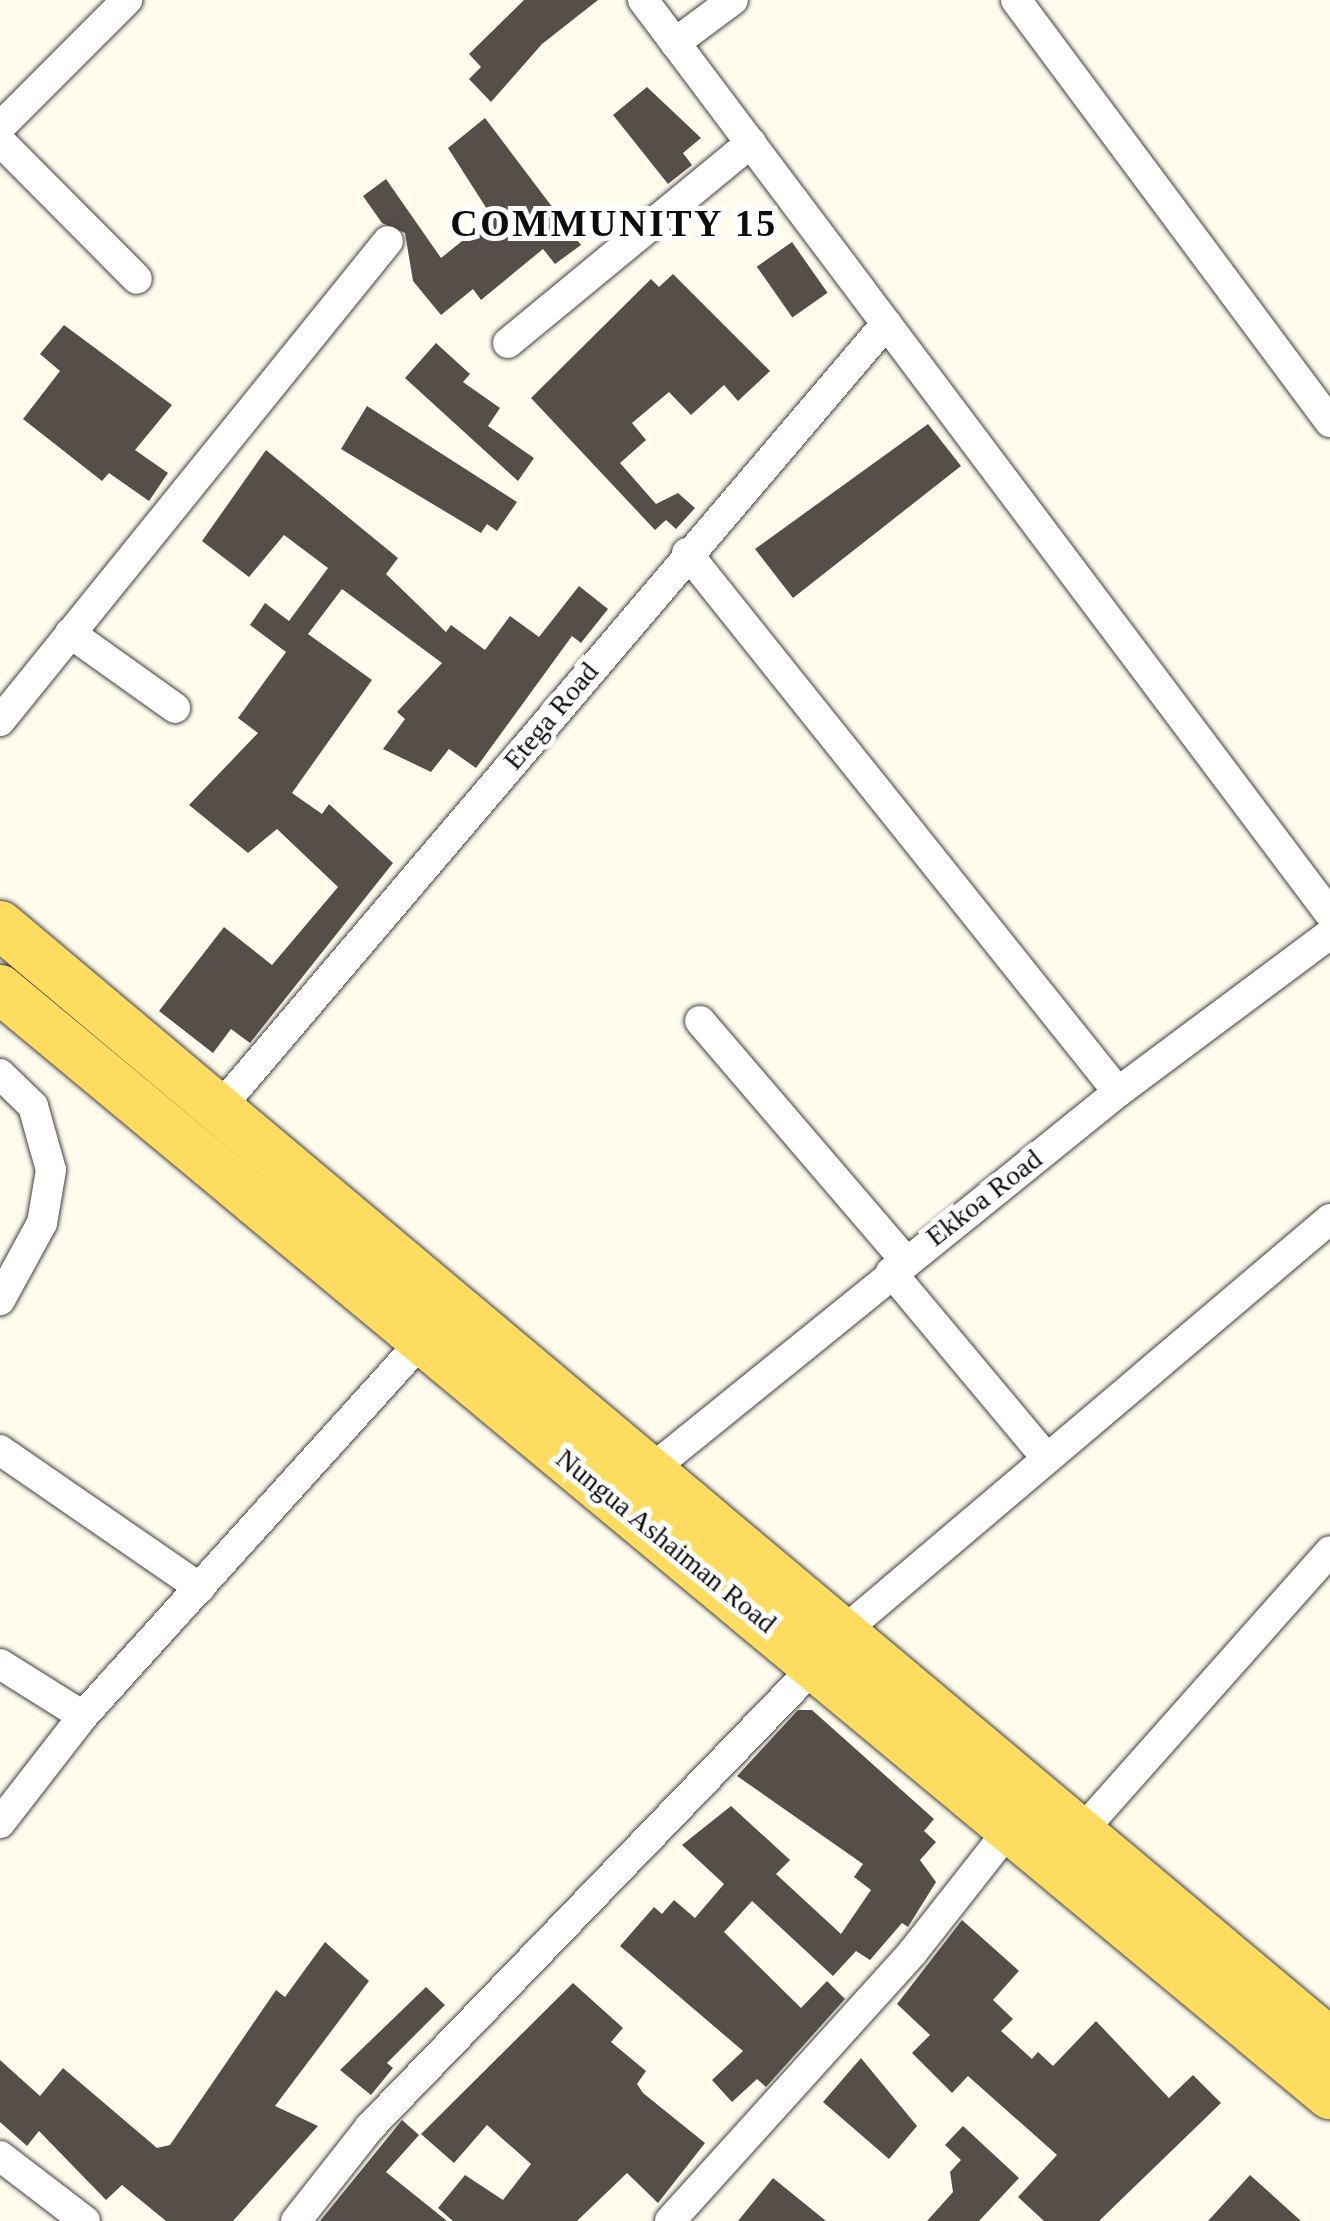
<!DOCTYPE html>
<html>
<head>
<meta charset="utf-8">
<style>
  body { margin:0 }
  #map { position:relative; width:1330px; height:2221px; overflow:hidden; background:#fffced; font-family:"Times New Roman",serif }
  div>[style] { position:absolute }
  .building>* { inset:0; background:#564e49; transform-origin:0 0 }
  .roads { filter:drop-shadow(0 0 2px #404040) drop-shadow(0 0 2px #404040) }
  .street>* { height:30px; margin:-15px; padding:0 15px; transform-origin:15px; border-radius:15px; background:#fff }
  .primary>* { height:48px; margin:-24px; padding:0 24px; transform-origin:24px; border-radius:24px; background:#fedc5f }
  span { translate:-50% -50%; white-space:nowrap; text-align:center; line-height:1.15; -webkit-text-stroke:10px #fff; paint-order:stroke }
  .street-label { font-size:28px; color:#0d0d0d }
  .district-label { font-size:38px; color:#0d0d0d; font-weight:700; letter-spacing:2.5px }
</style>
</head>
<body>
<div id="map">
  <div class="building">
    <i style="clip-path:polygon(524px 0,598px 0,542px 44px,491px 102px,469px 79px,481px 67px,469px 54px)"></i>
    <i style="clip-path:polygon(647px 87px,701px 138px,683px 153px,692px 165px,668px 184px,613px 115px)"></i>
    <i style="clip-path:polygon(485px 118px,581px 245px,555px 264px,543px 249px,481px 300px,473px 289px,441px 315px,413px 281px,405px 233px,382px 223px,363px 196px,386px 179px,441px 258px,492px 217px,448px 148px)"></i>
    <i style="left:792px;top:242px;width:62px;height:43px;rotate:55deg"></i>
    <i style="clip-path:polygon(673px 274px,770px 371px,738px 401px,724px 385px,691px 415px,669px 392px,632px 423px,646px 440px,620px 463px,656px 504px,678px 493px,695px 508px,676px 529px,666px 520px,655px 530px,531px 398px,651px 279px,659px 287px)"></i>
    <i style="clip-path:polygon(64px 325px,172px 405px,135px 450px,168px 473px,149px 501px,109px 473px,102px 481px,23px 419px,60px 371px,40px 354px)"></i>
    <i style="clip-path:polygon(436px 343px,470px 374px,463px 382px,500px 408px,488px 426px,534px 458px,518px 481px,405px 378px)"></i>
    <i style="clip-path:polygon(367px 406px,517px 502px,497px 531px,487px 524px,481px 533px,341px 449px)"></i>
    <i style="clip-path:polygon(928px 424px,961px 466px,793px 598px,755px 549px)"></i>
    <i style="clip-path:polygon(266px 450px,398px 558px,386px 574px,446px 632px,451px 625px,485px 650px,510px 616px,539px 637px,579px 586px,608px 609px,581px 643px,572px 636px,476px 768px,449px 749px,431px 772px,383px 749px,405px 719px,397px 712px,442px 663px,342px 589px,308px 634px,372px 680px,292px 793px,322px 814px,329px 804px,393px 863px,250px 1043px,231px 1029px,213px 1053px,159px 1011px,224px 927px,272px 965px,338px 887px,277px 829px,248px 853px,189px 805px,258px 733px,238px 718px,286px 652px,250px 625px,265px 603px,289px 621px,328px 568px,284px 535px,249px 577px,202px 541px)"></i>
    <i style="clip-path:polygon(798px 1710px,812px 1710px,934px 1819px,924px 1831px,936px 1842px,920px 1860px,936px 1882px,908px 1927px,902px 1923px,870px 1960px,856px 1951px,833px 1976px,752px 1901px,724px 1932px,801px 2008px,827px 1981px,845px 1999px,766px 2087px,757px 2079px,732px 2102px,712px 2080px,743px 2051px,620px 1946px,654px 1907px,662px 1914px,674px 1900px,695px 1918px,724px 1884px,682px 1845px,731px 1806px,790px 1860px,776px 1874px,841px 1934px,871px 1890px,854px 1877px,863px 1864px,737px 1776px)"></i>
    <i style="clip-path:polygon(962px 1920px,1019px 1971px,993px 2000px,1013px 2019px,1001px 2031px,1032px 2059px,1038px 2052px,1053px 2066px,1096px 2021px,1169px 2098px,1193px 2075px,1221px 2103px,1099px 2221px,1044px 2221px,1018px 2197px,1057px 2155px,968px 2076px,952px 2093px,912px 2053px,930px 2035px,897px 2004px)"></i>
    <i style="clip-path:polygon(325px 1942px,369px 1981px,275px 2106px,318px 2126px,233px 2221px,166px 2221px,122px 2185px,106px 2200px,39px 2131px,27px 2146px,0 2122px,0 2060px,40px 2096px,63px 2068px,157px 2148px,170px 2145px,276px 1990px,285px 1997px)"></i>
    <i style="clip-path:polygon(573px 1983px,623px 2028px,611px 2042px,646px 2071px,637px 2084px,643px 2093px,705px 2143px,658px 2203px,627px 2173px,577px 2221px,453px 2221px,438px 2208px,465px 2175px,503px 2200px,531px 2164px,487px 2125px,454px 2163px,421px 2134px)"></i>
    <i style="clip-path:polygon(426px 1987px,445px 2005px,387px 2063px,393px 2068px,371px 2095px,340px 2070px)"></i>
    <i style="clip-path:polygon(861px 2058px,917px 2126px,889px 2159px,823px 2102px)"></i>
    <i style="clip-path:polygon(402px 2120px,419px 2135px,386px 2172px,447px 2221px,320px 2221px)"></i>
    <i style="clip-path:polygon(963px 2126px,1019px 2178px,979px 2221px,927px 2221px,953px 2192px,950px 2172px,961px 2160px,945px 2145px)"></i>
    <i style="clip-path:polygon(1250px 2175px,1301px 2221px,1208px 2221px)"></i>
    <i style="clip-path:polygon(773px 2178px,826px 2221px,738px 2221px)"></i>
  </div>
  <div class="roads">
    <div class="street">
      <i style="left:643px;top:0;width:1143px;rotate:53.07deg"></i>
      <i style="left:1016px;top:0;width:526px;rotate:53.35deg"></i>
      <i style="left:675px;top:43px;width:72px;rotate:-36.6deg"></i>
      <i style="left:0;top:127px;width:180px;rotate:-45deg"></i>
      <i style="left:0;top:141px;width:194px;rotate:45.2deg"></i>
      <i style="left:508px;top:343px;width:315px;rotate:-39.5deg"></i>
      <i style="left:687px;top:553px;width:690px;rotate:51.35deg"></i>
      <i style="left:70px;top:633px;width:129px;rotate:35.5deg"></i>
      <i style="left:0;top:721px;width:617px;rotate:-51.05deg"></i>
      <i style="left:700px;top:1021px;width:315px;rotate:49.4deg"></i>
      <i style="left:0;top:1074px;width:46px;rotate:44.1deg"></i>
      <i style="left:33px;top:1106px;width:66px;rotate:74.3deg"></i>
      <i style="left:51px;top:1170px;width:54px;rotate:99.6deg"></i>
      <i style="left:42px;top:1223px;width:88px;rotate:118.6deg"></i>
      <i style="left:218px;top:1110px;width:1032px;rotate:-49.64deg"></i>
      <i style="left:891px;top:1272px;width:239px;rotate:50.1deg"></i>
      <i style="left:0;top:1450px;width:243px;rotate:34.6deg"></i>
      <i style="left:647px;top:1473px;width:606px;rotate:-38.97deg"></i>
      <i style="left:1118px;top:1092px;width:264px;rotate:-36.7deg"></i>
      <i style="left:838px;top:1636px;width:645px;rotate:-40.28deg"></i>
      <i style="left:0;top:1664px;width:98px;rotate:32.1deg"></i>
      <i style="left:0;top:1823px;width:135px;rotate:-52.2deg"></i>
      <i style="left:83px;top:1716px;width:503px;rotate:-47.9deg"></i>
      <i style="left:1079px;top:1834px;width:378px;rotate:-48.4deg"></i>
      <i style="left:0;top:2156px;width:107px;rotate:37.4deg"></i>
      <i style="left:296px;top:2221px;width:120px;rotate:-51.8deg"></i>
      <i style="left:370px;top:2127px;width:645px;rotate:-46.01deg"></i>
      <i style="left:670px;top:2221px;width:361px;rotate:-47.9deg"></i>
      <i style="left:912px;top:1953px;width:162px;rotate:-51.8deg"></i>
    </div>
    <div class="primary">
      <i style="left:0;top:925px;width:1737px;rotate:40.03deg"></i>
      <i style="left:0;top:989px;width:1730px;rotate:39.75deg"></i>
    </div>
  </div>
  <div class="street-label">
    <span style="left:551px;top:716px;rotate:-50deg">Etega Road</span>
    <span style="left:984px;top:1198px;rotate:-38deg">Ekkoa Road</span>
    <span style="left:666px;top:1541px;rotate:39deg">Nungua Ashaiman Road</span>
  </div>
  <div class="district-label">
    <span style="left:614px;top:224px">COMMUNITY 15</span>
  </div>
</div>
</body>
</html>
